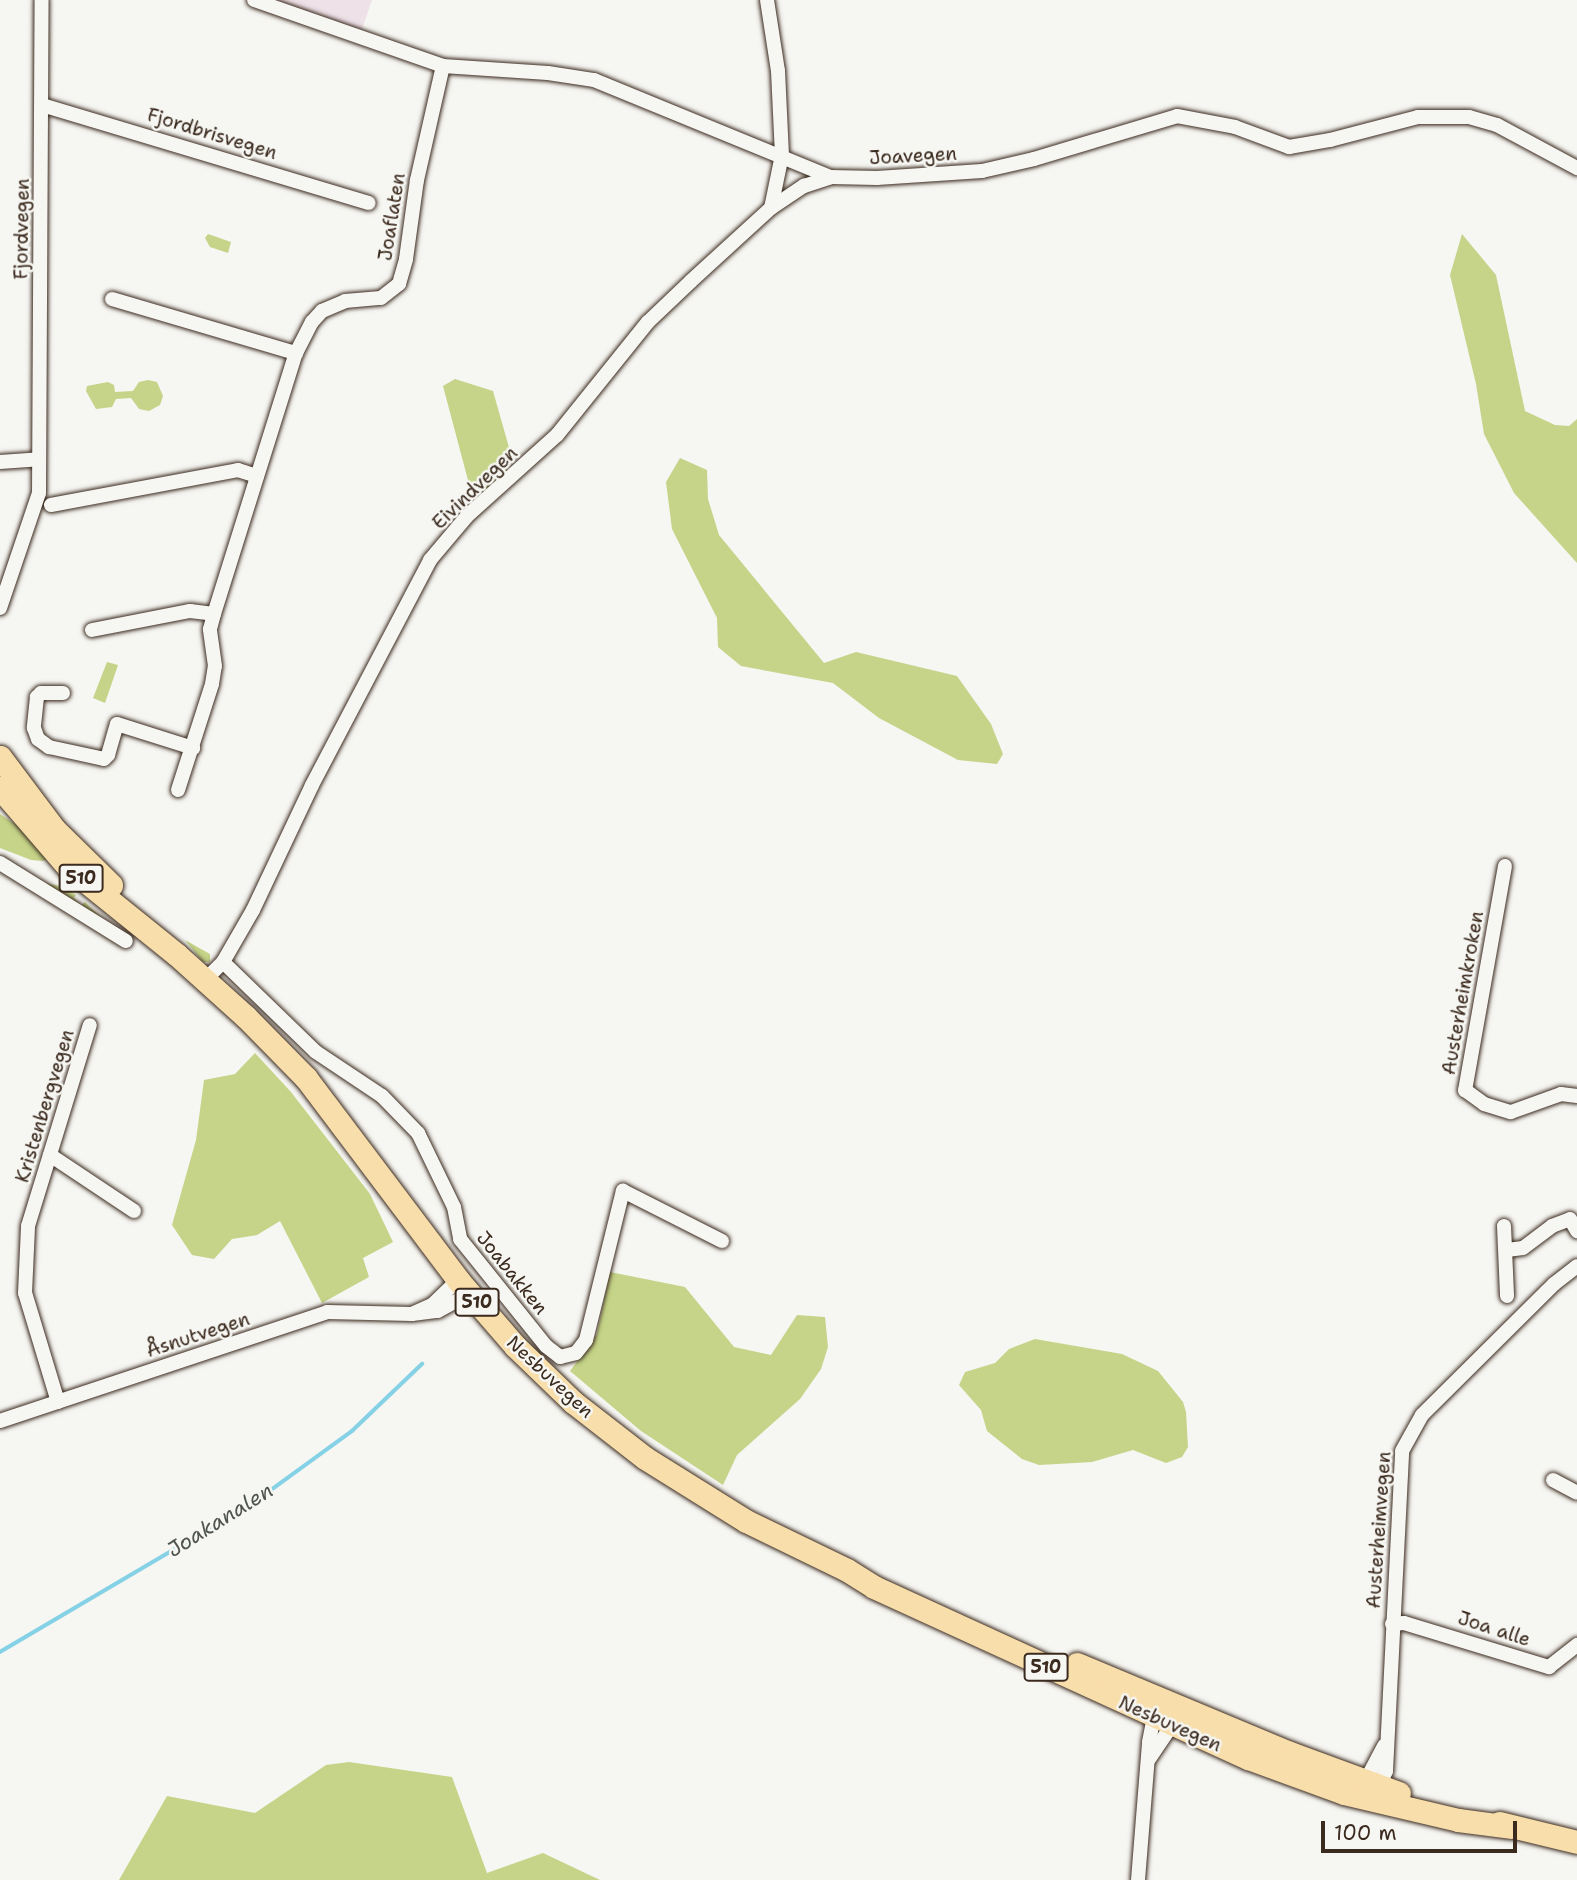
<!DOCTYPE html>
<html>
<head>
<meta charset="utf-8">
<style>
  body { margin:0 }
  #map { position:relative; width:1577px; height:1880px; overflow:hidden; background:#f6f6f2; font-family:"Shantell Sans",sans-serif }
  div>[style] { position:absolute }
  .built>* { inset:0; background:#eee1e8 }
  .green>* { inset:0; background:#c5d488 }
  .stream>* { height:3.5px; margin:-1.75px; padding:0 1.75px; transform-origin:1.75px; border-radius:1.75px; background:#85d1e5 }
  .roads { filter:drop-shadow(0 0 2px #3b2a1e) drop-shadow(0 0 2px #3b2a1e) }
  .street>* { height:14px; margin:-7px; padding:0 7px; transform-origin:7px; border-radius:7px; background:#f6f6f2 }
  .primary>* { height:23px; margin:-11.5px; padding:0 11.5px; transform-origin:11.5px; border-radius:11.5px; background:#f8deab }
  span { translate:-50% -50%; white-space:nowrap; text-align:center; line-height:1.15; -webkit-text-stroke:5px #f6f6f2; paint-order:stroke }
  .shield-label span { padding:2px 5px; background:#f6f6f2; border:2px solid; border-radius:5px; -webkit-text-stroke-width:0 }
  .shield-label { font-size:18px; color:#3b2a1e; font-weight:700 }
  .street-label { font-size:19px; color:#3b2a1e }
  .water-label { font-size:21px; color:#4e5450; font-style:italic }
  .scale { position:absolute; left:1321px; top:1821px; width:196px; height:32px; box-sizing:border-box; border:4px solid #3b2a1e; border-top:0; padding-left:9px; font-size:21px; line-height:24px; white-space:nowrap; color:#3b2a1e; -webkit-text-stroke:5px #f6f6f2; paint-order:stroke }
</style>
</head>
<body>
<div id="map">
  <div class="built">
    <i style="clip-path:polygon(266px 0,372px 0,360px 35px)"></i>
  </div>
  <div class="green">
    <i style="clip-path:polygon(208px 234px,231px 242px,228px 253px,210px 247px,205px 238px)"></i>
    <i style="clip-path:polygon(1462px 234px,1496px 275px,1525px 411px,1555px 425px,1569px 426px,1577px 419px,1577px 563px,1514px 493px,1484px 434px,1476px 384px,1450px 275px)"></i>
    <i style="clip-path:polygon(455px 379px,493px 391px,510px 451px,507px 473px,473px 499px,443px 386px)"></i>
    <i style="clip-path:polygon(148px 380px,157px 382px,163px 396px,160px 405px,149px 411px,139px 409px,131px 398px,116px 399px,112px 407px,96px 409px,86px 391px,87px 386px,108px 382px,114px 385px,115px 392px,133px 391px,139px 382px)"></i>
    <i style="clip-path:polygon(680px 458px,707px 470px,708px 499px,719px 535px,824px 663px,856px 652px,957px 676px,991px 724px,1003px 754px,997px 764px,958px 760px,879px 718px,833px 683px,741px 666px,718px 647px,717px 618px,672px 529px,666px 482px)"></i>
    <i style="clip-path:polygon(107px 662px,118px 665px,105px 703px,93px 698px)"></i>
    <i style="clip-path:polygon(0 814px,21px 828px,50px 858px,43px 861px,31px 860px,0 848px)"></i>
    <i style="clip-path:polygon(46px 883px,64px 887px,76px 895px,74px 898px,81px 905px,85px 902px,107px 923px)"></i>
    <i style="clip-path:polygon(185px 940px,210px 954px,210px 962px,203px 962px)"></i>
    <i style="clip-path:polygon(255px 1053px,291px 1092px,370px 1194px,393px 1242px,363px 1258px,369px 1277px,322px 1303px,280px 1221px,257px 1235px,232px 1239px,214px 1259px,192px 1255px,172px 1225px,196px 1140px,204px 1080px,235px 1074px)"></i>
    <i style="clip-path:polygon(610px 1272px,685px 1287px,734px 1347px,771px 1355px,797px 1315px,825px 1317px,828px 1347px,821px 1369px,800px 1399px,737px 1455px,723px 1485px,641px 1431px,570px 1371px,597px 1334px)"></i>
    <i style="clip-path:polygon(1035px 1339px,1122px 1354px,1158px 1371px,1183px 1402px,1186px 1412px,1188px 1447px,1182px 1457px,1166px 1463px,1133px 1450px,1092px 1462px,1039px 1465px,1022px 1459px,987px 1431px,981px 1410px,959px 1385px,965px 1372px,995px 1363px,1009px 1349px)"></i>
    <i style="clip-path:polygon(349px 1762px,452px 1777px,487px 1873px,543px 1853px,600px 1880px,119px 1880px,167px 1796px,255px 1813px,326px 1765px)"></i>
  </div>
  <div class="stream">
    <i style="left:0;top:1652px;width:297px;rotate:-30.5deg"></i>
    <i style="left:256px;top:1501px;width:119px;rotate:-36.1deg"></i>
    <i style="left:352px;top:1431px;width:97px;rotate:-43.7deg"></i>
  </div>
  <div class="roads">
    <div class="street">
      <i style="left:254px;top:0;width:200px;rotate:19.2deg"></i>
      <i style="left:443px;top:66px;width:105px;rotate:3.8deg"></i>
      <i style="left:548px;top:73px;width:47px;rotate:8.7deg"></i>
      <i style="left:594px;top:80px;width:256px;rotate:22.3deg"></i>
      <i style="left:831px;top:177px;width:46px;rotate:1.2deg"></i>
      <i style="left:877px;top:178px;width:105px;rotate:-3.8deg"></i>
      <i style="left:982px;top:171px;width:53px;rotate:-13deg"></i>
      <i style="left:1034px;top:159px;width:149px;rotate:-16.7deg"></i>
      <i style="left:1177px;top:116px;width:59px;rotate:10.7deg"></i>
      <i style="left:1235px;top:127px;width:58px;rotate:20.3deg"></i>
      <i style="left:1289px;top:147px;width:42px;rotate:-9.7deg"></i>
      <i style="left:1330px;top:140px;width:91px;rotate:-14.6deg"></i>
      <i style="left:1418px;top:117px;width:51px"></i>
      <i style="left:1469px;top:117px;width:29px;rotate:16deg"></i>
      <i style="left:1497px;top:125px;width:91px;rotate:28.3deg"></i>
      <i style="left:767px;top:0;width:72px;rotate:81.2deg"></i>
      <i style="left:778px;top:71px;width:84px;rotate:87.3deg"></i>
      <i style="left:782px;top:155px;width:54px;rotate:101.7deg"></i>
      <i style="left:42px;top:105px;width:341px;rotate:16.7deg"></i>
      <i style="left:112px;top:299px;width:192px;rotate:16.4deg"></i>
      <i style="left:0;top:462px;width:39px;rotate:-4deg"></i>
      <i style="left:51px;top:505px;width:190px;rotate:-10.6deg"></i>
      <i style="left:238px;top:470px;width:20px;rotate:18deg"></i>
      <i style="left:0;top:608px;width:121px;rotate:-71.3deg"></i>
      <i style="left:39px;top:493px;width:493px;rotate:-89.7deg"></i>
      <i style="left:92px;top:630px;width:100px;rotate:-11deg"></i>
      <i style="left:190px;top:611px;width:24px;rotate:7deg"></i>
      <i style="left:63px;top:693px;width:22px;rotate:180deg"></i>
      <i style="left:41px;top:693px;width:6px;rotate:135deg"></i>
      <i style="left:37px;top:697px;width:31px;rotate:96deg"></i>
      <i style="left:34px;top:728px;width:12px;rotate:70deg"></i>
      <i style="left:38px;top:739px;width:14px;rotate:36deg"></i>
      <i style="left:49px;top:747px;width:56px;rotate:12.3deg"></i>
      <i style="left:104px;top:759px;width:6px;rotate:-45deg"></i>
      <i style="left:108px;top:755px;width:32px;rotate:-74deg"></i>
      <i style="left:117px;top:724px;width:80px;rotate:17.5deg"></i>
      <i style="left:178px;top:790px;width:111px;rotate:-72.2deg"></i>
      <i style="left:212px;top:684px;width:18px;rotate:-81deg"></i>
      <i style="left:215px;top:666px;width:37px;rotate:-98deg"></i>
      <i style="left:210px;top:629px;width:16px;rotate:-75deg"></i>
      <i style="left:214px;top:614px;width:274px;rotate:-72.6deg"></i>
      <i style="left:296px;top:353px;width:35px;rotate:-63deg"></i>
      <i style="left:312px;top:322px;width:15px;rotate:-48deg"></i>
      <i style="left:322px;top:311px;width:25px;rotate:-23deg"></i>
      <i style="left:345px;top:301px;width:36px;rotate:-5deg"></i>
      <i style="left:381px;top:298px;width:23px;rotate:-38deg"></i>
      <i style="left:399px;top:284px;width:26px;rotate:-74deg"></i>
      <i style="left:406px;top:259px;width:80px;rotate:-82.1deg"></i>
      <i style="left:417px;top:180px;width:117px;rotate:-77.2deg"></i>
      <i style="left:0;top:863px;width:148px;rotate:31.8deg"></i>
      <i style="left:1505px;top:866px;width:228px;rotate:100.1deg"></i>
      <i style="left:1465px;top:1090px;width:24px;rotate:36deg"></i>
      <i style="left:1484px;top:1104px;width:28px;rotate:17deg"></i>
      <i style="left:1511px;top:1112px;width:53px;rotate:-19.8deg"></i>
      <i style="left:1561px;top:1094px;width:16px;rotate:7deg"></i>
      <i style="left:223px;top:962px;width:129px;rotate:44.1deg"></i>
      <i style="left:316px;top:1052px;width:79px;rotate:33.7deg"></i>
      <i style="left:382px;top:1096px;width:52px;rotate:45.8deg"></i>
      <i style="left:418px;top:1133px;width:82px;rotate:64.1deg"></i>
      <i style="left:454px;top:1207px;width:33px;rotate:79deg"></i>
      <i style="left:460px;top:1239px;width:137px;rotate:51.2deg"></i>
      <i style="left:546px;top:1346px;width:18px;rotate:38deg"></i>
      <i style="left:560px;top:1357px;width:16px;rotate:-14deg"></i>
      <i style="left:576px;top:1353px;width:16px;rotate:-52deg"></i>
      <i style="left:586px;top:1340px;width:154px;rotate:-76.1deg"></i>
      <i style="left:623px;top:1191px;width:111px;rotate:26.8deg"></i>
      <i style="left:204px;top:981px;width:27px;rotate:-45deg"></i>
      <i style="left:223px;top:962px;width:60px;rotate:-60deg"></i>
      <i style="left:253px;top:910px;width:138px;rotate:-64.7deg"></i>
      <i style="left:312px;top:785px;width:254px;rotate:-62.3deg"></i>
      <i style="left:430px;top:560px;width:57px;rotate:-49.9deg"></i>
      <i style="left:467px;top:516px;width:121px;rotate:-42deg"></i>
      <i style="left:557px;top:435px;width:145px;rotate:-51.2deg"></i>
      <i style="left:648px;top:322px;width:59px;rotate:-43.6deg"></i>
      <i style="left:691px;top:281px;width:108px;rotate:-42.4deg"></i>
      <i style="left:771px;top:208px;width:40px;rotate:-34deg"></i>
      <i style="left:804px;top:186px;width:28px;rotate:-18deg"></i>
      <i style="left:50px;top:1155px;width:101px;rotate:33.7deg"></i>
      <i style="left:1504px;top:1226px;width:70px;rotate:87.5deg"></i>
      <i style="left:1507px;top:1250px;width:16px;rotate:-7deg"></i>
      <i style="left:1523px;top:1248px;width:36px;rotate:-37deg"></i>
      <i style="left:1552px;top:1226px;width:19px;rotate:-21deg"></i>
      <i style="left:1570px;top:1219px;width:14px;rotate:60deg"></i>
      <i style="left:458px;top:1280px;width:36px;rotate:136deg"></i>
      <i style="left:432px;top:1305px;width:22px;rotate:156deg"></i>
      <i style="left:412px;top:1314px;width:26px;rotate:-7deg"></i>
      <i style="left:438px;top:1311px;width:35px;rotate:-29deg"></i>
      <i style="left:58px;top:1402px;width:114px;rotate:-106.8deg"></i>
      <i style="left:25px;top:1293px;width:67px;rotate:-87.4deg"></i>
      <i style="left:28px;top:1226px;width:210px;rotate:-72.9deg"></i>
      <i style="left:0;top:1421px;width:345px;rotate:-18.4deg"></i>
      <i style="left:327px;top:1312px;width:85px;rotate:1.3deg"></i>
      <i style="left:1553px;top:1480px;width:27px;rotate:28deg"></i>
      <i style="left:1392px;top:1624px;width:12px;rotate:-5deg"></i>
      <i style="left:1404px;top:1623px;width:152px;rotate:16.9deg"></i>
      <i style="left:1549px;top:1667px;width:36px;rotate:-38deg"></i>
      <i style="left:1149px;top:1759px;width:41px;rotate:-55.9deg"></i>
      <i style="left:1172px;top:1725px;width:8px;rotate:-83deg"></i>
      <i style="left:1365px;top:1787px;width:5px;rotate:-90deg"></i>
      <i style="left:1365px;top:1782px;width:41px;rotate:-62.2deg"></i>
      <i style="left:1376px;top:1791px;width:22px;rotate:-63deg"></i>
      <i style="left:1386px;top:1771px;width:320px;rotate:-87.1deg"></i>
      <i style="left:1402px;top:1451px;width:41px;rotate:-60.9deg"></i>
      <i style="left:1422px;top:1415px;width:186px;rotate:-44.8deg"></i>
      <i style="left:1554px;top:1284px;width:29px;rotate:-38deg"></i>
      <i style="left:1138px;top:1880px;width:138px;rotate:-85.4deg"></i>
      <i style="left:1149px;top:1742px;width:26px;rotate:-79deg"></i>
      <i style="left:1154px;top:1716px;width:7px;rotate:-27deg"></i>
    </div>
    <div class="primary">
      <i style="left:0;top:757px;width:90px;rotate:53.1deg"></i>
      <i style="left:54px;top:829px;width:80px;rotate:44.5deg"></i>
      <i style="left:0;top:788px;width:104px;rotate:49.3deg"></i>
      <i style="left:68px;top:867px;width:139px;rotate:38.9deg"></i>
      <i style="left:176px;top:954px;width:94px;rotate:42deg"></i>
      <i style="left:246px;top:1017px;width:86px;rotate:45.5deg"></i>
      <i style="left:306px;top:1078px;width:253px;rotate:53deg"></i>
      <i style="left:458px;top:1280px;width:87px;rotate:49.2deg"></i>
      <i style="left:515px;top:1346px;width:81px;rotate:44deg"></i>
      <i style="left:573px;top:1402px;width:91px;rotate:37.9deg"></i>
      <i style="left:645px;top:1458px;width:119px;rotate:32deg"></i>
      <i style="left:746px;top:1521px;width:112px;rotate:25.9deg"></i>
      <i style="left:847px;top:1570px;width:32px;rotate:32deg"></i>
      <i style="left:874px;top:1587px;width:411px;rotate:24.6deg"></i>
      <i style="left:1248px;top:1758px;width:102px;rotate:20deg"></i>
      <i style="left:1344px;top:1793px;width:117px;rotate:13.3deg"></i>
      <i style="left:1458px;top:1820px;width:53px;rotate:7.5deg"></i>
      <i style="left:1077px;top:1664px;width:231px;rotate:22.7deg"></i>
      <i style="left:1290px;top:1753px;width:116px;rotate:20.2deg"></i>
      <i style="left:1499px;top:1823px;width:80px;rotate:13.7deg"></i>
    </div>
  </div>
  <div class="shield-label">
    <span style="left:81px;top:878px">510</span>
    <span style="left:477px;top:1302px">510</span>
    <span style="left:1046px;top:1667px">510</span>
  </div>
  <div class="street-label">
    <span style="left:212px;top:134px;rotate:17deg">Fjordbrisvegen</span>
    <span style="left:913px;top:156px;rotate:-3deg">Joavegen</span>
    <span style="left:392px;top:217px;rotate:-81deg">Joaflaten</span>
    <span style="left:22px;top:229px;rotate:-89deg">Fjordvegen</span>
    <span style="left:475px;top:488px;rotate:-44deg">Eivindvegen</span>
    <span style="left:1463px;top:993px;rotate:-80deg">Austerheimkroken</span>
    <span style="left:45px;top:1106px;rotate:-73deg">Kristenbergvegen</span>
    <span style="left:512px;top:1273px;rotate:51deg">Joabakken</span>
    <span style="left:198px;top:1335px;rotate:-18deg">Åsnutvegen</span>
    <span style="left:550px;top:1377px;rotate:43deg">Nesbuvegen</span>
    <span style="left:1379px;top:1530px;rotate:-86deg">Austerheimvegen</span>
    <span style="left:1494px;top:1629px;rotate:18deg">Joa alle</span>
    <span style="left:1170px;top:1724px;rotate:24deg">Nesbuvegen</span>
  </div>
  <div class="water-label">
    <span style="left:220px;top:1520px;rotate:-32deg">Joakanalen</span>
  </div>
  <div class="scale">100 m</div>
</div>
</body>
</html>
